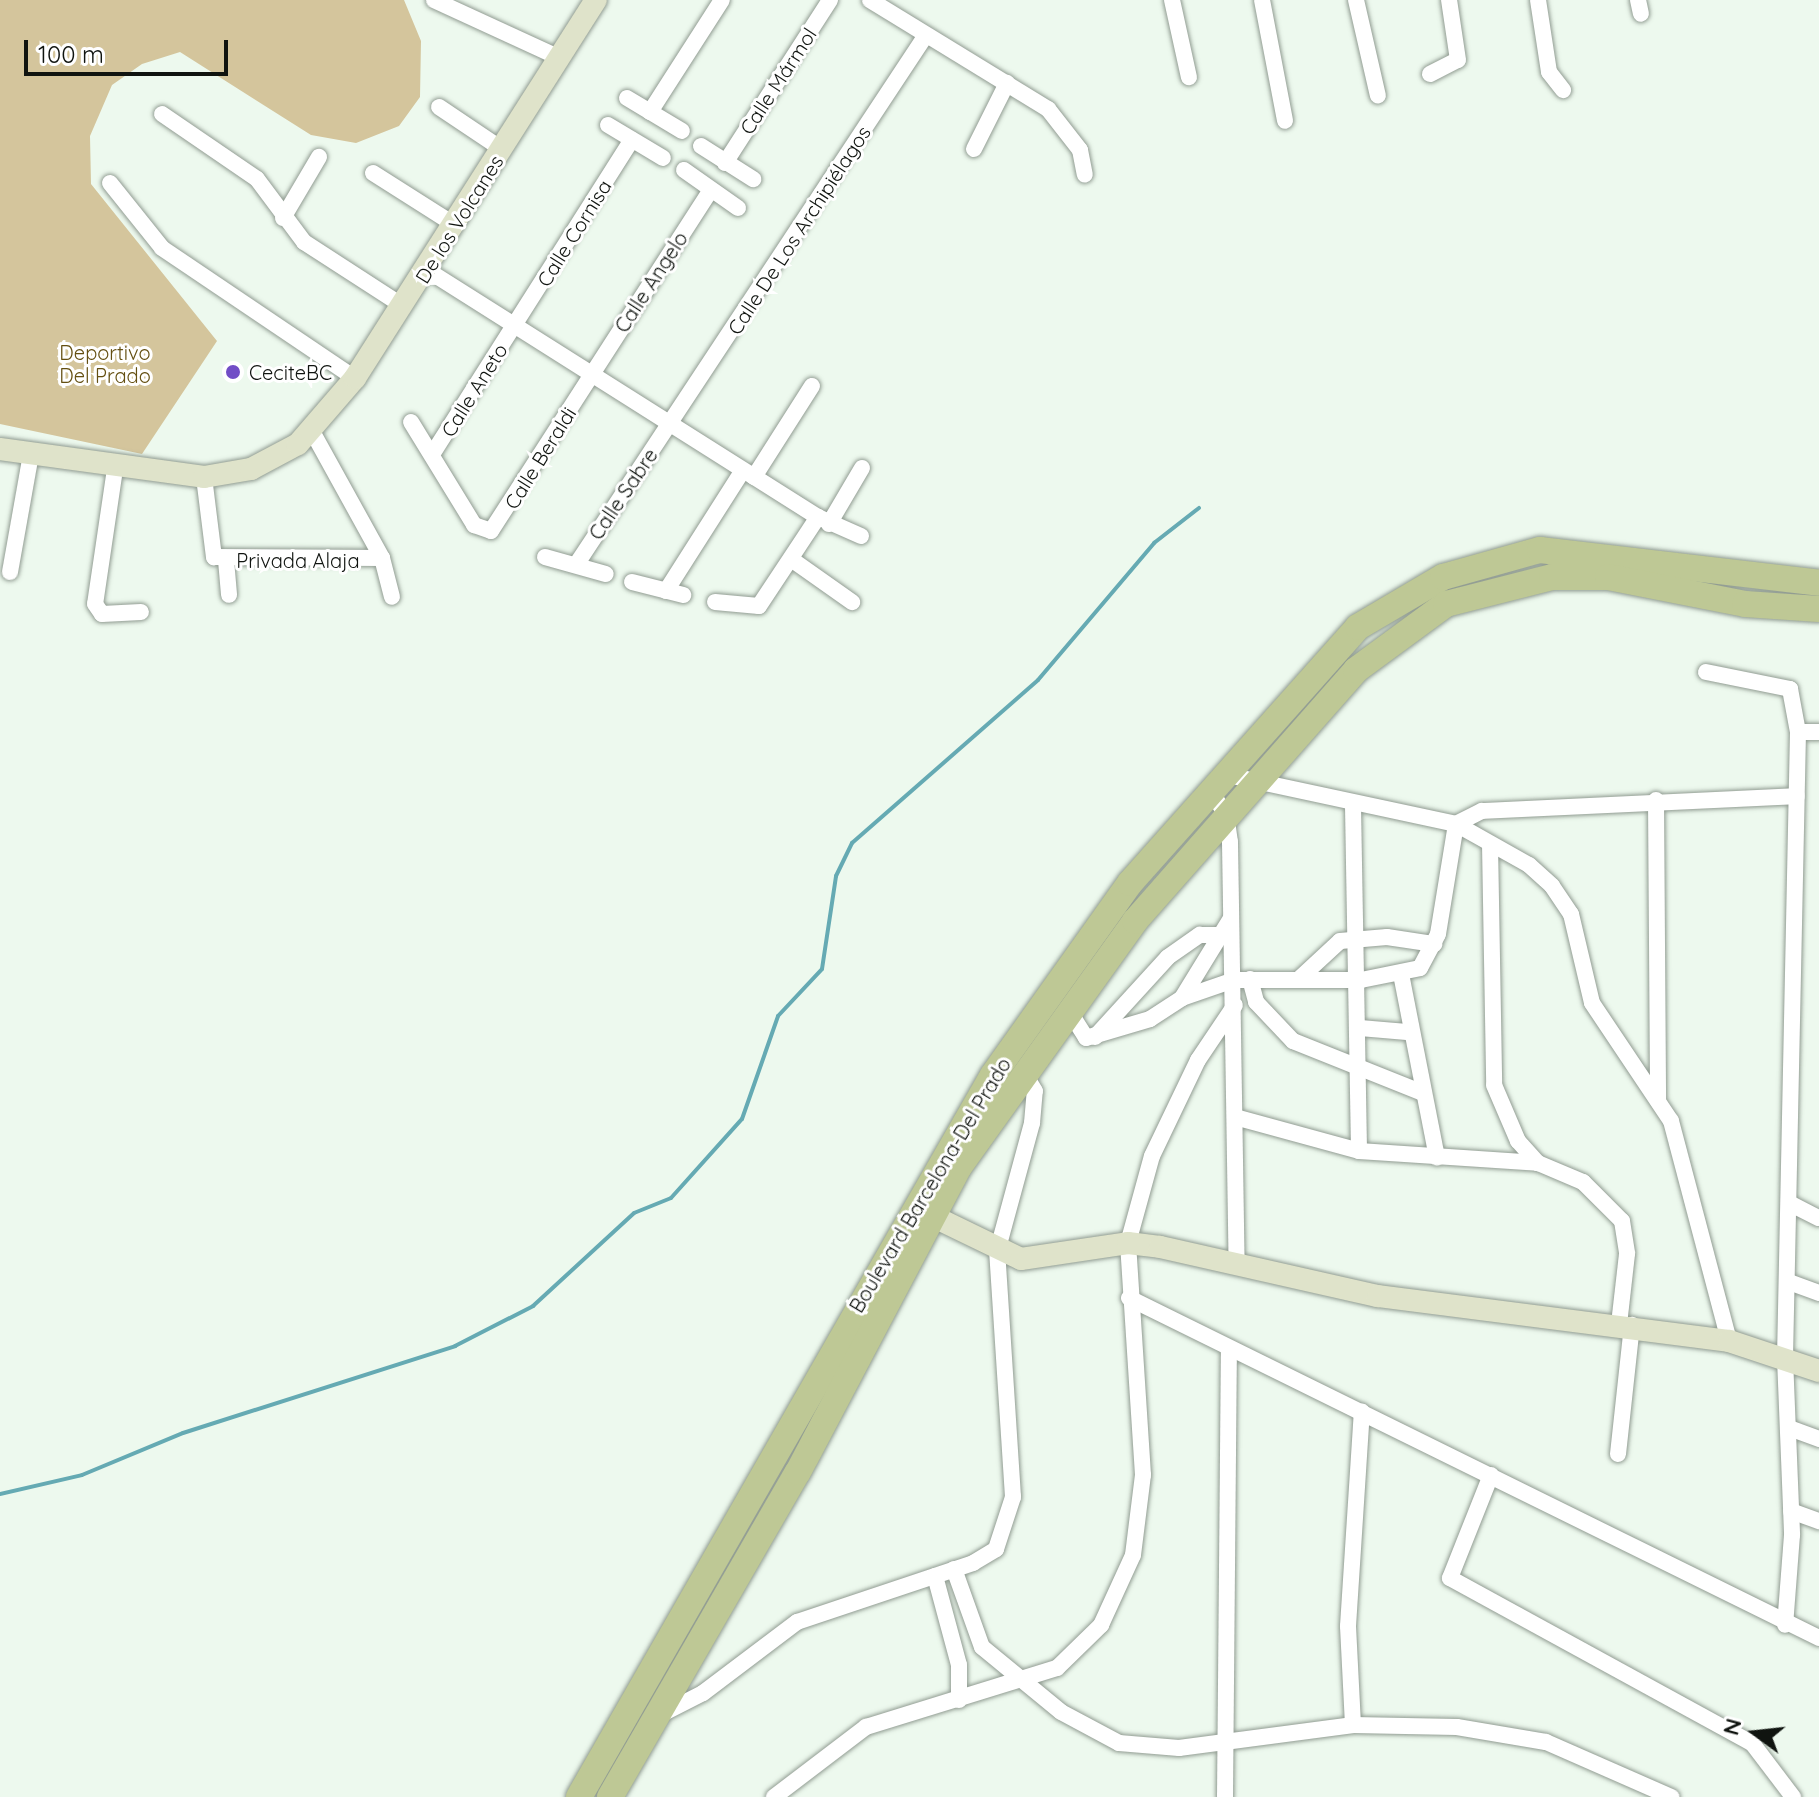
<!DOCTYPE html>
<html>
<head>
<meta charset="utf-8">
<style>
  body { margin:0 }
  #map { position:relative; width:1819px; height:1797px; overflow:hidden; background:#edf9ee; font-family:Quicksand,sans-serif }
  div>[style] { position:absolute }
  .green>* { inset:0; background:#d4c59c }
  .stream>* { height:4px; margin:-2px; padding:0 2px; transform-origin:2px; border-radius:2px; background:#65aab3 }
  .roads { filter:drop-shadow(0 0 2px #919c92) drop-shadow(0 0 2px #919c92) }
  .street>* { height:16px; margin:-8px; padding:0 8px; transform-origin:8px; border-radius:8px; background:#fff }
  .secondary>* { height:22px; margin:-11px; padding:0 11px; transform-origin:11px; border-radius:11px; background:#dfe3ca }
  .primary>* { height:26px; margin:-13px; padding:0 13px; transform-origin:13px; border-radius:13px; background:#bec895 }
  .dots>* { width:22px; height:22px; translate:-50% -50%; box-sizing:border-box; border:4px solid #fff; border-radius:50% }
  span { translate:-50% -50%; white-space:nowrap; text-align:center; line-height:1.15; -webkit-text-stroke:6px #fff; paint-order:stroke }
  .street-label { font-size:20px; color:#101410 }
  .park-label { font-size:20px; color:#644f11 }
  .poi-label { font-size:20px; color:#101410 }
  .left { translate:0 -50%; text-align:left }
  .north { position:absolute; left:1715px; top:1693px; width:80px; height:80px; -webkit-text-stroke:6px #fff; paint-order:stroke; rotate:285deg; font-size:22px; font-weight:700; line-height:32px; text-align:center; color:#101410 }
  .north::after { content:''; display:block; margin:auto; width:28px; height:36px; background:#101410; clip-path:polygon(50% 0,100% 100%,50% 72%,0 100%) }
  .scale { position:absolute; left:24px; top:40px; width:204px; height:36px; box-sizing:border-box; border:4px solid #101410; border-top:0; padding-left:10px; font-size:24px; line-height:28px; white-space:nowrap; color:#101410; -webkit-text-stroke:6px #fff; paint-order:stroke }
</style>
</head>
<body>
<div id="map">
  <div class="green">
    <i style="clip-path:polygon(0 0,404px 0,421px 41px,420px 97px,399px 126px,356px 143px,311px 135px,180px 52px,142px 64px,112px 85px,90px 136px,91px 184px,217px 341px,142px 454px,0 424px)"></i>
  </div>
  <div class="stream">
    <i style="left:0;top:1494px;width:84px;rotate:-13deg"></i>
    <i style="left:82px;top:1475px;width:109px;rotate:-22.6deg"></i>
    <i style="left:183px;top:1433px;width:286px;rotate:-17.7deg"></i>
    <i style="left:455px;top:1346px;width:88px;rotate:-27.1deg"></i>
    <i style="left:533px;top:1306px;width:137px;rotate:-42.6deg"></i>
    <i style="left:634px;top:1213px;width:40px;rotate:-22deg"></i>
    <i style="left:671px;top:1198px;width:106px;rotate:-48.1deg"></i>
    <i style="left:742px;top:1119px;width:109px;rotate:-70.7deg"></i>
    <i style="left:778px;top:1016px;width:64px;rotate:-46.9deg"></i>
    <i style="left:822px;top:969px;width:94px;rotate:-81.4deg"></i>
    <i style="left:836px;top:876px;width:37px;rotate:-64deg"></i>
    <i style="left:852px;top:843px;width:247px;rotate:-41.2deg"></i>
    <i style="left:1038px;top:680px;width:180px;rotate:-49.7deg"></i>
    <i style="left:1154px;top:543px;width:57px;rotate:-37.9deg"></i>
  </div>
  <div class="roads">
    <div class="street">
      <i style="left:434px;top:0;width:139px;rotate:24.7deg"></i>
      <i style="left:870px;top:0;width:209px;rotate:31.5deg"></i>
      <i style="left:1048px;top:109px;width:52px;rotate:52deg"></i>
      <i style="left:1080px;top:150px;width:25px;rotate:79deg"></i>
      <i style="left:1172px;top:0;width:79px;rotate:77.6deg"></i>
      <i style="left:1262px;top:0;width:123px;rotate:79.2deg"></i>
      <i style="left:1356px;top:0;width:98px;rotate:77.1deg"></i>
      <i style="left:1538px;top:0;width:73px;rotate:81.3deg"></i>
      <i style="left:1549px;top:72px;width:23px;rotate:52deg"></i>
      <i style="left:1638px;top:0;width:14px;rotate:78deg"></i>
      <i style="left:1430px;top:74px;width:31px;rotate:-27deg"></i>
      <i style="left:1458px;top:60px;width:61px;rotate:-98.5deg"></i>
      <i style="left:627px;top:98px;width:64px;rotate:31deg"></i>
      <i style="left:439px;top:107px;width:77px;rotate:33.9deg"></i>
      <i style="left:650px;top:112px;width:133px;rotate:-57.3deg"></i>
      <i style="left:162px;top:114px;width:115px;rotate:34.4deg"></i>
      <i style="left:257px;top:179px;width:79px;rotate:53.3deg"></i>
      <i style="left:304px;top:242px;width:118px;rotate:32.9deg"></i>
      <i style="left:608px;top:125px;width:64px;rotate:31deg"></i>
      <i style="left:701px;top:146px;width:62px;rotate:32.4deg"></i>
      <i style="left:974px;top:149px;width:74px;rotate:-63.4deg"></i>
      <i style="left:725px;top:163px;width:194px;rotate:-57.2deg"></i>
      <i style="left:684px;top:170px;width:66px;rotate:35.1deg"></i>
      <i style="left:373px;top:173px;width:97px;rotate:32.4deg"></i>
      <i style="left:110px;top:183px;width:83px;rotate:51.3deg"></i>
      <i style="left:162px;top:248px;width:233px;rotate:34deg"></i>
      <i style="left:283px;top:218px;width:71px;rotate:-59.5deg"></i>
      <i style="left:427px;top:270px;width:462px;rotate:32.3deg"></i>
      <i style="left:818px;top:517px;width:47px;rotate:23.8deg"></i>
      <i style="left:411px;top:422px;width:121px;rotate:58.5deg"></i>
      <i style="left:474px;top:525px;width:18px;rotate:19deg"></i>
      <i style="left:491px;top:531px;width:406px;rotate:-57.2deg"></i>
      <i style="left:313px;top:433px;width:143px;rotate:61.1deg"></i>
      <i style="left:382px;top:558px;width:40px;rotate:75.6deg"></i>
      <i style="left:433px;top:453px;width:371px;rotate:-57.6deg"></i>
      <i style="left:115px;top:469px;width:136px;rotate:98.4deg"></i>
      <i style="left:95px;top:604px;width:12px;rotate:55deg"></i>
      <i style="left:102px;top:614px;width:39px;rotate:-3deg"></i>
      <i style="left:204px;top:477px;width:81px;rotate:82.9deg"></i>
      <i style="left:214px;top:557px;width:168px;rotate:0.3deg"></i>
      <i style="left:754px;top:477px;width:108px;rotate:-57.5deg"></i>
      <i style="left:829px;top:524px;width:65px;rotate:-59.5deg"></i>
      <i style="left:545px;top:557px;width:63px;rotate:15.6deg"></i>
      <i style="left:791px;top:559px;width:75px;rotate:35.2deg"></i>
      <i style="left:226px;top:560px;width:35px;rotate:85deg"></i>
      <i style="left:576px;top:565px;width:635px;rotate:-56.56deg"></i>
      <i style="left:10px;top:572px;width:120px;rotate:-79.9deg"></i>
      <i style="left:632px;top:582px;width:53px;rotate:14.3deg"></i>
      <i style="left:666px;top:591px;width:143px;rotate:-57.5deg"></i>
      <i style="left:715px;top:602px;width:44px;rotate:5.2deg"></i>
      <i style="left:759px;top:606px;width:107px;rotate:-56.5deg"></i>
      <i style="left:1706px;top:672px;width:86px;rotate:11.4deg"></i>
      <i style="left:1790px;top:689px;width:44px;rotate:79.5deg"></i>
      <i style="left:1798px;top:732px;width:626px;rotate:91.19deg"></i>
      <i style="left:1785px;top:1358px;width:177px;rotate:87.7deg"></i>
      <i style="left:1792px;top:1535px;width:90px;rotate:94.4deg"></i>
      <i style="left:1798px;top:732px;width:21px"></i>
      <i style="left:1223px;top:774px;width:238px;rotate:12.1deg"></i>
      <i style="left:1456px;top:824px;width:84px;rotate:29.3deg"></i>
      <i style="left:1529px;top:865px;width:31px;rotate:42deg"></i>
      <i style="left:1552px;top:886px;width:34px;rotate:56deg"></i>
      <i style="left:1571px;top:914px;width:91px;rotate:76.7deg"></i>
      <i style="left:1592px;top:1003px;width:142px;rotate:56.2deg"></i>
      <i style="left:1671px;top:1121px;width:228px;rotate:75.2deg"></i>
      <i style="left:1209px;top:789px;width:30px;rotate:56deg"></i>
      <i style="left:1226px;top:814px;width:28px;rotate:82deg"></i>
      <i style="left:1230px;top:842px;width:424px;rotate:89.1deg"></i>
      <i style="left:1656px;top:800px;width:301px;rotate:89.6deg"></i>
      <i style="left:1353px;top:806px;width:345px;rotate:89deg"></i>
      <i style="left:1490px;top:844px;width:241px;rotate:89deg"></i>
      <i style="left:1494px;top:1085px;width:61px;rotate:66.8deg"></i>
      <i style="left:1518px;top:1141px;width:30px;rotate:48deg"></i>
      <i style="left:1401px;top:974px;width:187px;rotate:78.9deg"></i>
      <i style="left:1300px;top:978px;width:54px;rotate:-42.8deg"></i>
      <i style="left:1340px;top:941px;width:47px;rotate:-4.9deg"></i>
      <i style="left:1387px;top:937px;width:48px;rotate:8.5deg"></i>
      <i style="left:1250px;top:979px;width:24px;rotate:75deg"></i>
      <i style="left:1256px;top:1002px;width:54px;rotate:46.5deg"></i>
      <i style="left:1293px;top:1041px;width:140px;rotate:21.8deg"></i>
      <i style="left:1182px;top:998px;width:55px;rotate:-19.1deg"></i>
      <i style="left:1234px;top:980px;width:127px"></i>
      <i style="left:1361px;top:980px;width:60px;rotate:-11.5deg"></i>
      <i style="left:1420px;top:968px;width:38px;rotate:-62deg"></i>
      <i style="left:1438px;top:934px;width:111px;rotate:-80.7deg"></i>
      <i style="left:1456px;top:824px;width:29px;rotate:-27deg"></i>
      <i style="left:1482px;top:811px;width:315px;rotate:-2.7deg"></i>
      <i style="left:1068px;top:1009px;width:34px;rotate:58deg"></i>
      <i style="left:1086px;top:1038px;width:67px;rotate:-16.5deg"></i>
      <i style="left:1150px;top:1019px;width:38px;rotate:-33deg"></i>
      <i style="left:1182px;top:998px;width:94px;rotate:-58.5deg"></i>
      <i style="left:1360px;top:1028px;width:47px;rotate:4.9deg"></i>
      <i style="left:1095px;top:1037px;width:108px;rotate:-47.6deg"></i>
      <i style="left:1168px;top:957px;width:39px;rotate:-35deg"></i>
      <i style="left:1200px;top:935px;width:18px"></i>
      <i style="left:1235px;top:1117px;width:129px;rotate:15.3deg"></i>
      <i style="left:1359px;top:1151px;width:179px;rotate:3.8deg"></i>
      <i style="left:1538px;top:1163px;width:49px;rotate:22.9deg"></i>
      <i style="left:1583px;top:1182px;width:55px;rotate:45deg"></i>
      <i style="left:1622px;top:1221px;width:33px;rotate:81deg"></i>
      <i style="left:1627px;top:1254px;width:70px;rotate:96.5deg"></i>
      <i style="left:1791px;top:1204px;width:31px;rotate:27deg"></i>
      <i style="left:1789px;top:1282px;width:32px;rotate:20deg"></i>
      <i style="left:1129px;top:1298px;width:769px;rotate:26.23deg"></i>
      <i style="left:1792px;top:1429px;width:29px;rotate:20deg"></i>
      <i style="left:1618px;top:1454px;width:130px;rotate:-83.8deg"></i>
      <i style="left:1491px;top:1475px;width:111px;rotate:111.7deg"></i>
      <i style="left:1450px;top:1578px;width:344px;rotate:28.7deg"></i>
      <i style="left:1752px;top:1743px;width:68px;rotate:52.8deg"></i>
      <i style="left:1791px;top:1511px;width:30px;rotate:20deg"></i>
      <i style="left:954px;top:1569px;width:83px;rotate:70.3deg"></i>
      <i style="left:982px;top:1647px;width:102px;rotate:39.4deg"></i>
      <i style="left:1061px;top:1712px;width:66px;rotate:28.1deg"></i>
      <i style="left:1119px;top:1743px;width:60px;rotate:4.8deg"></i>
      <i style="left:1179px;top:1748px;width:176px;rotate:-7.5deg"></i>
      <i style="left:1353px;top:1725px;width:104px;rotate:1.1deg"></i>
      <i style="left:1457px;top:1727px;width:90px;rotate:9.6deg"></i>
      <i style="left:1546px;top:1742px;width:137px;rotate:23.7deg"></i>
      <i style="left:935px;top:1576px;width:92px;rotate:74.9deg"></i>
      <i style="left:959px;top:1665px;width:35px;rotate:90deg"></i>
      <i style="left:660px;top:1715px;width:48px;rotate:-27.1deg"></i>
      <i style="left:703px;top:1693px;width:118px;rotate:-37.1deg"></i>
      <i style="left:797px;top:1622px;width:186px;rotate:-18.5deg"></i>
      <i style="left:973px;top:1563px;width:27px;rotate:-31deg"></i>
      <i style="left:996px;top:1549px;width:55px;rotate:-71.9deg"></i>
      <i style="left:1013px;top:1497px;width:246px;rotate:-93.7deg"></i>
      <i style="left:997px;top:1252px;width:134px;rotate:-74.8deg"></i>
      <i style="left:1032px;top:1123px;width:32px;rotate:-85deg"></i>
      <i style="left:1035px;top:1091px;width:21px;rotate:-121deg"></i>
      <i style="left:1353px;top:1725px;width:99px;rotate:-92.9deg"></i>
      <i style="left:1348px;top:1626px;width:215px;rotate:-86.3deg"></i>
      <i style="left:774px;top:1797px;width:116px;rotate:-37.3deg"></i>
      <i style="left:866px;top:1727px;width:200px;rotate:-17.2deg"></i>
      <i style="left:1057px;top:1668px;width:62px;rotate:-44.3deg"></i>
      <i style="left:1101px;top:1625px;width:77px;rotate:-65.4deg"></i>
      <i style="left:1133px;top:1555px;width:81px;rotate:-82.9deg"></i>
      <i style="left:1143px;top:1475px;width:232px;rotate:-93.7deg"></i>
      <i style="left:1128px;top:1243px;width:90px;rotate:-74.6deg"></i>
      <i style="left:1152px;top:1156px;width:106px;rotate:-64.4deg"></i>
      <i style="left:1198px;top:1060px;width:66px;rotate:-56.1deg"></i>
      <i style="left:1225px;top:1797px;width:445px;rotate:-89.5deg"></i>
    </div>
    <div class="secondary">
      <i style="left:0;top:449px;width:206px;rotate:7.8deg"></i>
      <i style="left:204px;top:477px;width:48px;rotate:-9.7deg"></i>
      <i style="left:251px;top:469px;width:53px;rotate:-28deg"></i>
      <i style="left:298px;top:444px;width:87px;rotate:-49.2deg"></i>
      <i style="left:355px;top:378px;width:448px;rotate:-57.5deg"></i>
      <i style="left:920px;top:1210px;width:112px;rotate:25.9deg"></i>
      <i style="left:1021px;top:1259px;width:108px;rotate:-8.5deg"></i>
      <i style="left:1128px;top:1243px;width:32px;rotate:7deg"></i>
      <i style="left:1160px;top:1247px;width:223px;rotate:12.7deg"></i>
      <i style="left:1378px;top:1296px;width:354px;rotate:7.3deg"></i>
      <i style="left:1729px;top:1341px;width:95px;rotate:18.4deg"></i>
    </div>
    <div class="primary">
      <i style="left:579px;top:1797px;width:832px;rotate:-60.17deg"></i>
      <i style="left:993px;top:1075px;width:236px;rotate:-54.5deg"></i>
      <i style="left:1130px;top:883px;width:343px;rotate:-48.3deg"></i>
      <i style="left:1358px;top:627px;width:99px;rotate:-30.5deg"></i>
      <i style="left:1443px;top:577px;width:101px;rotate:-15.6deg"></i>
      <i style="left:1540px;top:550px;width:281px;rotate:6.7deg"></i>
      <i style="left:610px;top:1797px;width:375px;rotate:-60deg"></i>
      <i style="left:798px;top:1472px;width:345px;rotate:-62.2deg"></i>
      <i style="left:959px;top:1167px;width:302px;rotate:-54.4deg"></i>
      <i style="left:1135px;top:921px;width:334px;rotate:-48.6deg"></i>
      <i style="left:1356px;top:670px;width:112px;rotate:-36.3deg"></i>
      <i style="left:1446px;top:604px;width:109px;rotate:-14.3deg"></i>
      <i style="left:1552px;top:577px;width:56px"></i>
      <i style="left:1608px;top:577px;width:140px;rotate:11.1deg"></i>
      <i style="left:1745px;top:604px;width:74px;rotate:3.9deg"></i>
    </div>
  </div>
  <div class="dots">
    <i style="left:233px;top:372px;background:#714dc6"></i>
  </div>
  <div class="street-label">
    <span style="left:778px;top:81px;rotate:-57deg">Calle Mármol</span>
    <span style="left:459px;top:219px;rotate:-58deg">De los Volcanes</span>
    <span style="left:799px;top:230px;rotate:-57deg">Calle De Los Archipiélagos</span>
    <span style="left:574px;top:233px;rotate:-58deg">Calle Cornisa</span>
    <span style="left:651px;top:282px;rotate:-57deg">Calle Angelo</span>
    <span style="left:474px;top:390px;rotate:-58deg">Calle Aneto</span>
    <span style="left:540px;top:458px;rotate:-58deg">Calle Beraldi</span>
    <span style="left:623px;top:494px;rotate:-56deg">Calle Sabre</span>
    <span style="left:298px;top:560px">Privada Alaja</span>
    <span style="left:930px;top:1185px;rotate:-59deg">Boulevard Barcelona-Del Prado</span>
  </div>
  <div class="park-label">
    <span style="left:105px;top:364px">Deportivo<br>Del Prado</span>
  </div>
  <div class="poi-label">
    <span class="left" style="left:249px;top:372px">CeciteBC</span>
  </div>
  <div class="north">N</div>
  <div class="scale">100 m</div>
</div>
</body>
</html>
